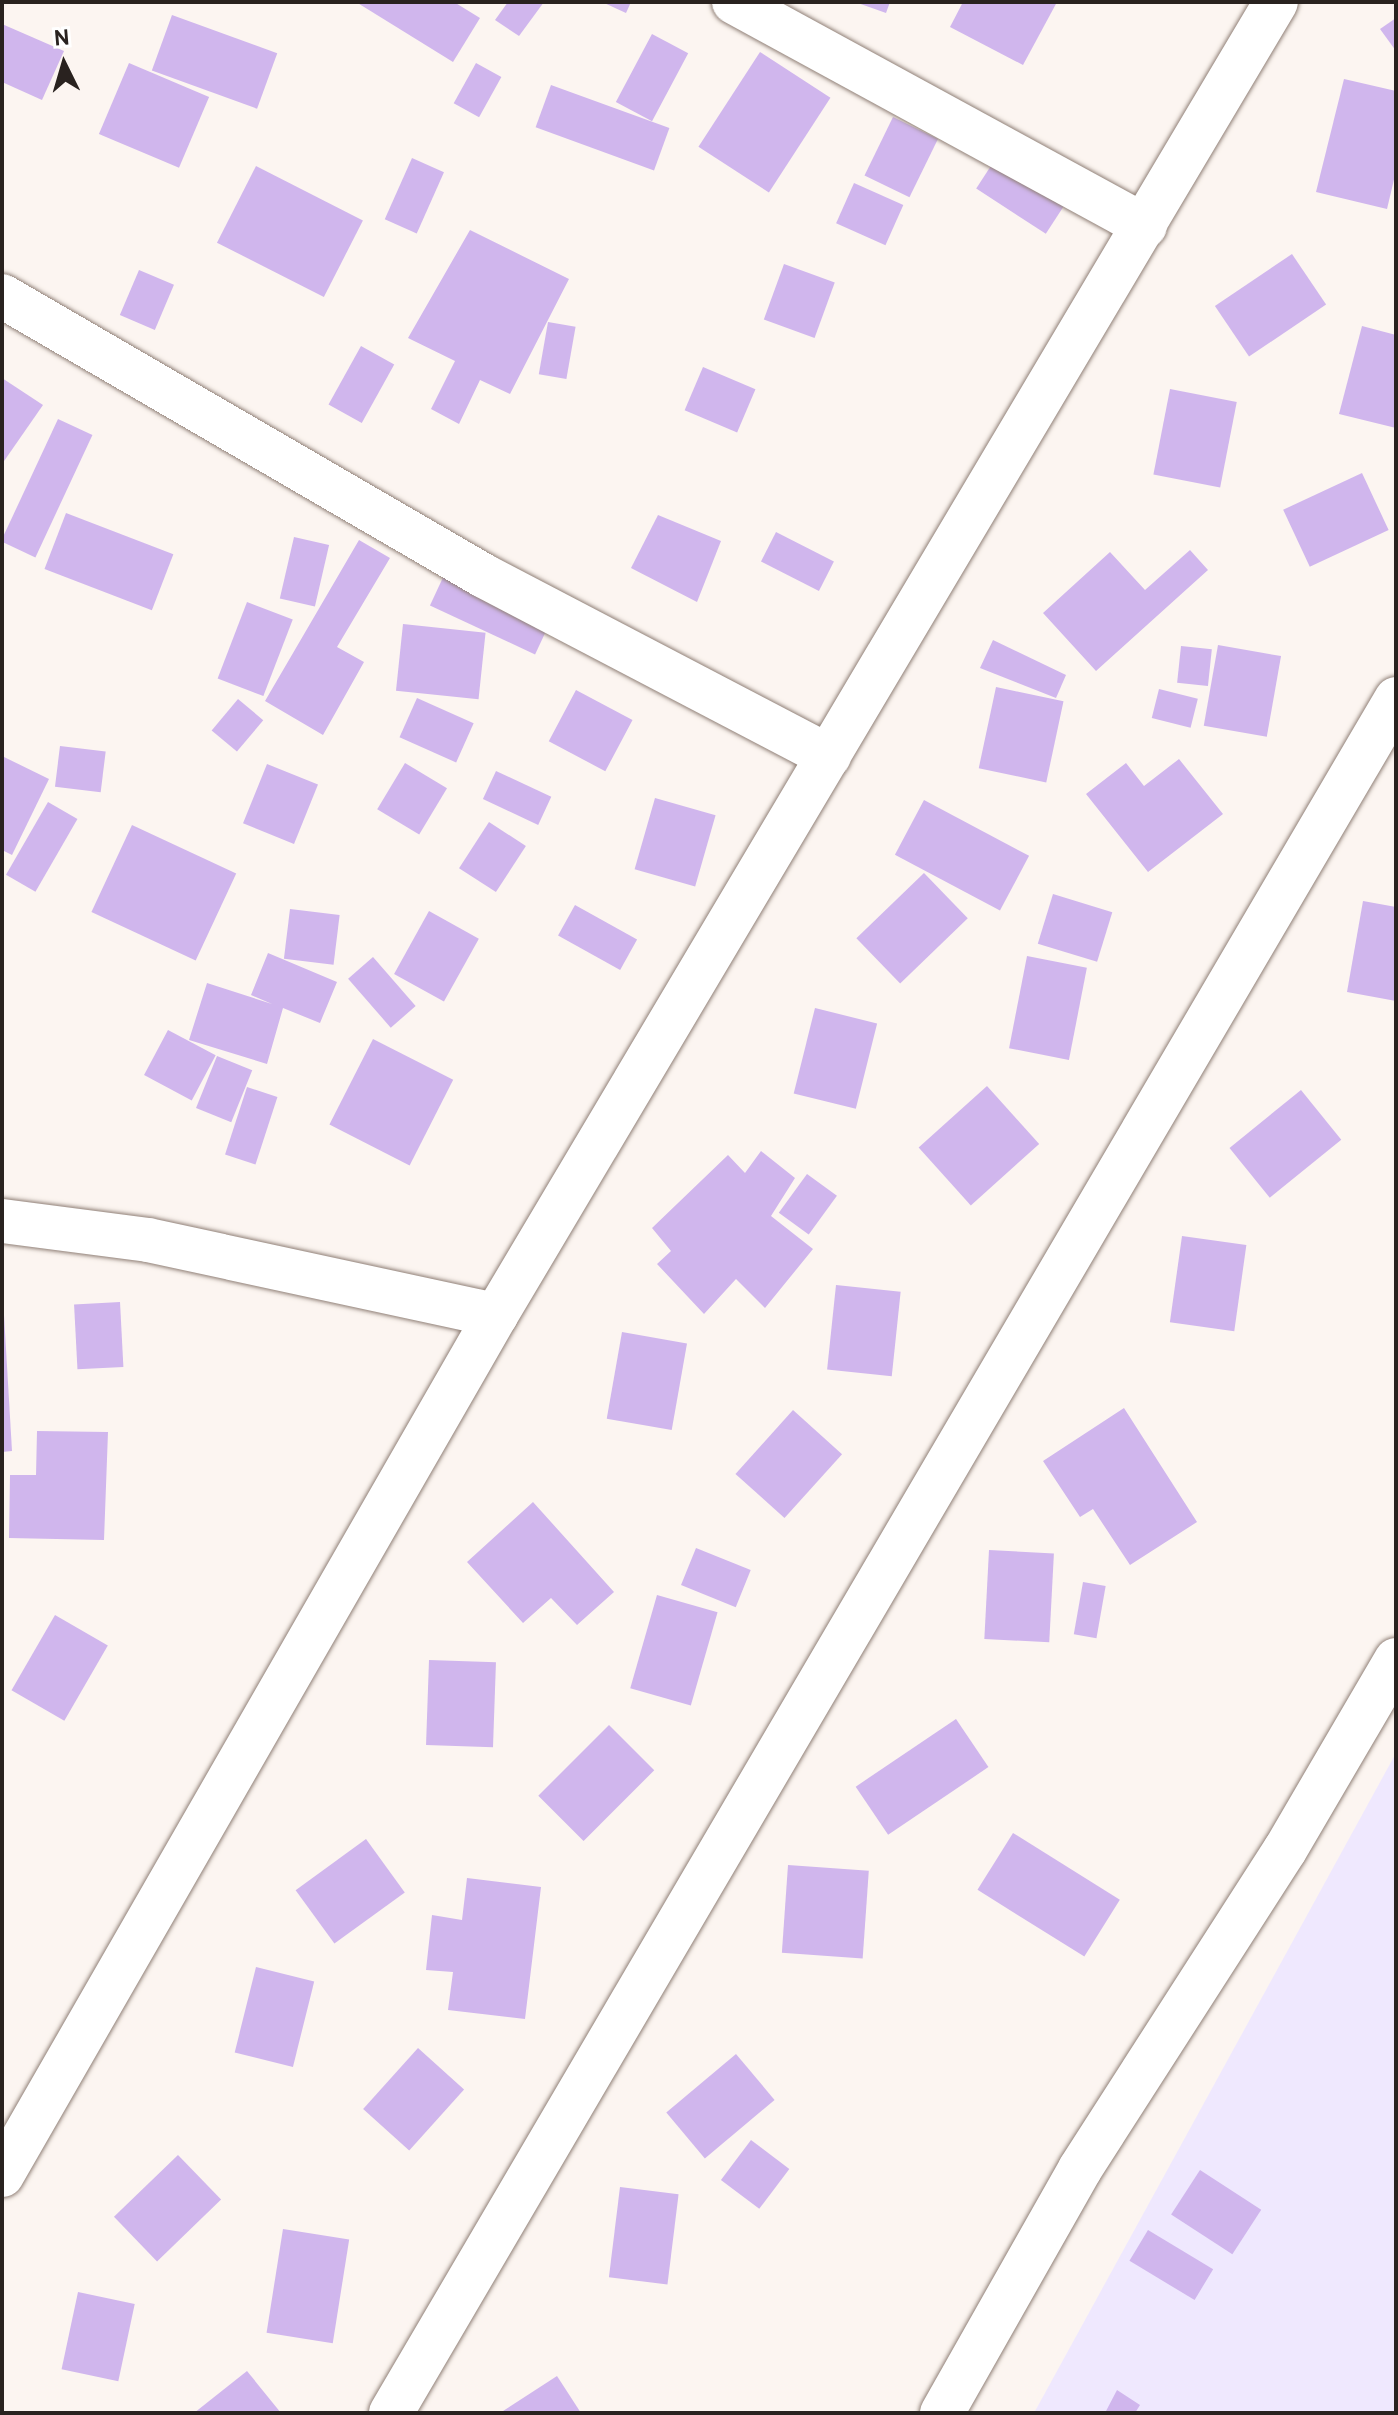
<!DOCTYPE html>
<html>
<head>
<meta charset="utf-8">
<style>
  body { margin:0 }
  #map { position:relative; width:1398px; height:2415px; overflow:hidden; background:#fcf5f1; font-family:Overpass,sans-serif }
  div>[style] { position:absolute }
  .commercial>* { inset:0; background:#efe8fe }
  .building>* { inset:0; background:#d0b6ed; transform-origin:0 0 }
  .roads { filter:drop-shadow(0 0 2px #908077) drop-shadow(0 0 2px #908077) }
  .minor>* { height:44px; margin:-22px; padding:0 22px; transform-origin:22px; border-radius:22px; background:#fff }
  span { translate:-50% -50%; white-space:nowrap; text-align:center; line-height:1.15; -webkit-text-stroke:6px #fff; paint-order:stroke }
  .frame { position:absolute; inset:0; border:4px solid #29221f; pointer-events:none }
  .north { position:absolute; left:24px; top:24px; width:80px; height:80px; -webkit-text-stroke:6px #fff; paint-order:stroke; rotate:355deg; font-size:22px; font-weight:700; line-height:32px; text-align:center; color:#29221f }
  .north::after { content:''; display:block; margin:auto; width:28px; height:36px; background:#29221f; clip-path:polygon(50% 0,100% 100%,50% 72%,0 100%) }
</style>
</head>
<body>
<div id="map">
  <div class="commercial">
    <i style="clip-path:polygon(1396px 1753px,1396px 2413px,1034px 2413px)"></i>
  </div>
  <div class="building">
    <i style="clip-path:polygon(356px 2px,454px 2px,480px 18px,453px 62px)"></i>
    <i style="clip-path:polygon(508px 2px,544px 2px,519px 36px,495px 20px)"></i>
    <i style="clip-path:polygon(602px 2px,631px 2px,626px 13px)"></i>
    <i style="clip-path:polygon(855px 2px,890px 2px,886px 13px)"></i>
    <i style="clip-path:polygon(963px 2px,1057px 2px,1023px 65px,950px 27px)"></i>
    <i style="left:172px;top:15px;width:112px;height:59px;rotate:20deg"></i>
    <i style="clip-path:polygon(1396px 18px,1396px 51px,1380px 29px)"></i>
    <i style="clip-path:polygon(2px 24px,64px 51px,42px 100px,2px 82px)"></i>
    <i style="left:652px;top:34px;width:41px;height:77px;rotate:28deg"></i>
    <i style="left:760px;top:52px;width:84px;height:113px;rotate:33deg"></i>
    <i style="left:129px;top:63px;width:87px;height:77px;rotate:23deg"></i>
    <i style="left:476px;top:63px;width:29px;height:46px;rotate:29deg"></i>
    <i style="clip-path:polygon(1344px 79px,1396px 91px,1396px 171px,1387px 209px,1316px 192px)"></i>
    <i style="left:551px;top:85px;width:126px;height:45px;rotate:20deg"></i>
    <i style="left:893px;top:117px;width:50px;height:65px;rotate:26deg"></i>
    <i style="left:998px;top:155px;width:83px;height:40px;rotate:33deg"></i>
    <i style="left:412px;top:158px;width:35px;height:67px;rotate:24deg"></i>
    <i style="left:256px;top:166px;width:120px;height:86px;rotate:27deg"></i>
    <i style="left:854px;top:183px;width:54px;height:44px;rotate:24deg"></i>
    <i style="clip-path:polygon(470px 230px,569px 279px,510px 394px,480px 380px,459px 424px,431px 409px,455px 361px,408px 338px)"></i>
    <i style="left:1292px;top:254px;width:61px;height:93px;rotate:56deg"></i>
    <i style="left:784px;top:264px;width:54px;height:59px;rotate:20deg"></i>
    <i style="left:139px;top:270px;width:38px;height:49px;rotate:23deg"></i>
    <i style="left:548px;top:322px;width:28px;height:53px;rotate:10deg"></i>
    <i style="clip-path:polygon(1362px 326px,1396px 335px,1396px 428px,1339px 414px)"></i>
    <i style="left:361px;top:346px;width:38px;height:67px;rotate:29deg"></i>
    <i style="left:703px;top:367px;width:57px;height:47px;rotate:23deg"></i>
    <i style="clip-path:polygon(2px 378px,43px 405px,2px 464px)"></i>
    <i style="left:1170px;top:389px;width:68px;height:87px;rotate:11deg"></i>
    <i style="left:58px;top:419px;width:38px;height:135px;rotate:25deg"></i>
    <i style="left:1362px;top:473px;width:63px;height:87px;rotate:65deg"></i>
    <i style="left:66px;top:513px;width:115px;height:60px;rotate:21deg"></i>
    <i style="clip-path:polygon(658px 515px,721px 541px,697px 602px,631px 568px)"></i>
    <i style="left:776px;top:532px;width:65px;height:33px;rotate:27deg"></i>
    <i style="left:294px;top:537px;width:36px;height:63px;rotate:13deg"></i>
    <i style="clip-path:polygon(359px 540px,390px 558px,337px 647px,364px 662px,323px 735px,265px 701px)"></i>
    <i style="clip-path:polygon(1190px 550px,1208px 570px,1096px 671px,1043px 613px,1110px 552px,1145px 590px)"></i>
    <i style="left:446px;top:571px;width:116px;height:38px;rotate:25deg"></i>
    <i style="left:247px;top:602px;width:49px;height:82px;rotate:21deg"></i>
    <i style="left:403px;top:624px;width:83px;height:67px;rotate:6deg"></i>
    <i style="clip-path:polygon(993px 640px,1066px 675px,1056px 698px,980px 668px)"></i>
    <i style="left:1218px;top:645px;width:64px;height:82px;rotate:10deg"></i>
    <i style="left:1181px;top:646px;width:31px;height:37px;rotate:6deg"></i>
    <i style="left:996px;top:687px;width:69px;height:83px;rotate:12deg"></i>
    <i style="left:1159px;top:689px;width:40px;height:30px;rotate:14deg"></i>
    <i style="left:576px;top:690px;width:64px;height:58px;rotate:28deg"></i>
    <i style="left:417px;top:698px;width:62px;height:43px;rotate:24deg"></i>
    <i style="left:238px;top:699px;width:33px;height:41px;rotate:40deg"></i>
    <i style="left:60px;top:746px;width:46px;height:41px;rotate:7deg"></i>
    <i style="clip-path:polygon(2px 756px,49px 779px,12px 855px,2px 850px)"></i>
    <i style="clip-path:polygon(1179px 759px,1223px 814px,1148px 872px,1086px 794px,1126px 763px,1144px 786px)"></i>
    <i style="left:405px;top:763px;width:49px;height:54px;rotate:31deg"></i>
    <i style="left:267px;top:764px;width:55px;height:64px;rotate:22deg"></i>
    <i style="left:496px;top:771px;width:61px;height:31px;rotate:25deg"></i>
    <i style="left:655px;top:798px;width:63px;height:74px;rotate:16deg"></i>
    <i style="left:924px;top:800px;width:119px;height:62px;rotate:28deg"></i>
    <i style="left:48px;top:802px;width:34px;height:84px;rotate:30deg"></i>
    <i style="left:489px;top:822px;width:44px;height:55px;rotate:33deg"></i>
    <i style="left:132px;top:825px;width:115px;height:96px;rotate:25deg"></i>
    <i style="left:924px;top:873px;width:63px;height:94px;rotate:46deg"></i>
    <i style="left:1053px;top:894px;width:62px;height:52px;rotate:17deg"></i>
    <i style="clip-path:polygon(1363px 901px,1396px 907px,1396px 1001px,1347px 992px)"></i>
    <i style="left:575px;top:905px;width:71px;height:35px;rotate:29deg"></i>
    <i style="left:290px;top:909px;width:50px;height:50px;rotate:7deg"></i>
    <i style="left:429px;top:911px;width:57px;height:72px;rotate:29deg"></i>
    <i style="clip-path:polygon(268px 953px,337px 982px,320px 1023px,283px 1008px,267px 1064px,189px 1040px,207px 983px,272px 1004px,251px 995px)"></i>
    <i style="left:1027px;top:956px;width:61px;height:94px;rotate:11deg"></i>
    <i style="left:373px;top:957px;width:65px;height:33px;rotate:49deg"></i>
    <i style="left:815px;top:1008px;width:64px;height:88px;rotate:14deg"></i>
    <i style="left:168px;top:1030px;width:54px;height:51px;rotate:28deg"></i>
    <i style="left:373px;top:1039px;width:90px;height:96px;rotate:27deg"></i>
    <i style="left:217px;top:1056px;width:38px;height:56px;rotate:22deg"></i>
    <i style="left:987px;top:1086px;width:78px;height:92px;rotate:48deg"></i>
    <i style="left:247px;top:1087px;width:32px;height:71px;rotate:18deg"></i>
    <i style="left:1301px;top:1090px;width:64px;height:92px;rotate:51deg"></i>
    <i style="clip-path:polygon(761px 1151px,795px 1178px,771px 1216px,813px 1249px,765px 1308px,736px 1279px,704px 1314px,657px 1264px,671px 1251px,652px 1228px,728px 1155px,745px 1173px)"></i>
    <i style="left:807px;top:1174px;width:37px;height:48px;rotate:36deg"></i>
    <i style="left:1182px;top:1236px;width:65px;height:87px;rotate:8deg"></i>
    <i style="clip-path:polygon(2px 1281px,12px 1451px,2px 1452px)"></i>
    <i style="left:836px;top:1285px;width:65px;height:85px;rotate:6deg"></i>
    <i style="left:120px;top:1302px;width:65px;height:46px;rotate:87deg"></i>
    <i style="left:622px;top:1332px;width:66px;height:88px;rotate:10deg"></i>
    <i style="clip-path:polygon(1124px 1408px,1197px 1522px,1130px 1565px,1093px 1509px,1080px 1517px,1043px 1461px)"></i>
    <i style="left:793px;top:1410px;width:66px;height:86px;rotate:42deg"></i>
    <i style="clip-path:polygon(37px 1431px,108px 1432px,104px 1540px,9px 1538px,10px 1475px,36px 1475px)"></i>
    <i style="clip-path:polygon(533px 1502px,614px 1592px,577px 1625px,551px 1598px,523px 1623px,467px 1562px)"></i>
    <i style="left:696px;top:1548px;width:59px;height:40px;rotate:22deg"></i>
    <i style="left:989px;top:1550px;width:65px;height:89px;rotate:3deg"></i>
    <i style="left:1083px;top:1582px;width:23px;height:53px;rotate:10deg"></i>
    <i style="left:657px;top:1595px;width:63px;height:97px;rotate:16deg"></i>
    <i style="left:55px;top:1615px;width:61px;height:87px;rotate:30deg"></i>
    <i style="left:429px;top:1660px;width:67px;height:85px;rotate:2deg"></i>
    <i style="left:956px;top:1719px;width:58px;height:121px;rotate:56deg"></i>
    <i style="left:609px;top:1725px;width:64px;height:100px;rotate:45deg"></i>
    <i style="left:1013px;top:1833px;width:126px;height:67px;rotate:32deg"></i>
    <i style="left:366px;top:1839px;width:66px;height:87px;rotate:54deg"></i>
    <i style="left:788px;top:1865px;width:81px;height:88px;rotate:4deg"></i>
    <i style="clip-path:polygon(467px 1878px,541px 1887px,525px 2019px,448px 2010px,453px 1972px,426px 1970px,432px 1915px,462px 1920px)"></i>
    <i style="left:256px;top:1967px;width:60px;height:88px;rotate:14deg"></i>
    <i style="left:418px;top:2048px;width:62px;height:82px;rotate:42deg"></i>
    <i style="left:736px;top:2054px;width:60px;height:91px;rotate:50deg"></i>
    <i style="left:751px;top:2140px;width:48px;height:50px;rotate:37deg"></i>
    <i style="left:178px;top:2155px;width:62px;height:89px;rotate:46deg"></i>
    <i style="left:1200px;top:2170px;width:73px;height:53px;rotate:33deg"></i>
    <i style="left:620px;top:2187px;width:59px;height:91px;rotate:7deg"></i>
    <i style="left:283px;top:2229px;width:67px;height:105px;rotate:9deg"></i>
    <i style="left:1148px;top:2230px;width:76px;height:36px;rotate:31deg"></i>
    <i style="left:78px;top:2292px;width:58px;height:79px;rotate:12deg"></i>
    <i style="clip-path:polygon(247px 2371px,281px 2413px,194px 2413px)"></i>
    <i style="clip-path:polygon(557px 2376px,581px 2413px,500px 2413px)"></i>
    <i style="clip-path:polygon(1117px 2390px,1140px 2405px,1135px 2413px,1105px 2413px)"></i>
  </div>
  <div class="roads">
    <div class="minor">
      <i style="left:734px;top:2px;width:468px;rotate:28.6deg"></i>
      <i style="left:2px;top:296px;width:557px;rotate:30.15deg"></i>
      <i style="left:484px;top:576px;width:389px;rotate:27.6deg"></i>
      <i style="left:2px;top:1221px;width:147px;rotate:7.4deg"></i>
      <i style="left:148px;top:1240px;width:356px;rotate:12.2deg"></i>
      <i style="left:2px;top:2175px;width:992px;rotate:-60.13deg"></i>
      <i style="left:496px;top:1315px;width:1527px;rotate:-59.29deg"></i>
      <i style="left:391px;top:2413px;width:1987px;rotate:-59.61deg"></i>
      <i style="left:942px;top:2413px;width:280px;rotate:-60.5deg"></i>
      <i style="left:1080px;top:2169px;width:379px;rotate:-57.3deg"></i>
      <i style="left:1285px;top:1850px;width:220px;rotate:-59.7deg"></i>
    </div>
  </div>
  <div class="frame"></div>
  <div class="north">N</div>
</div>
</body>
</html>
